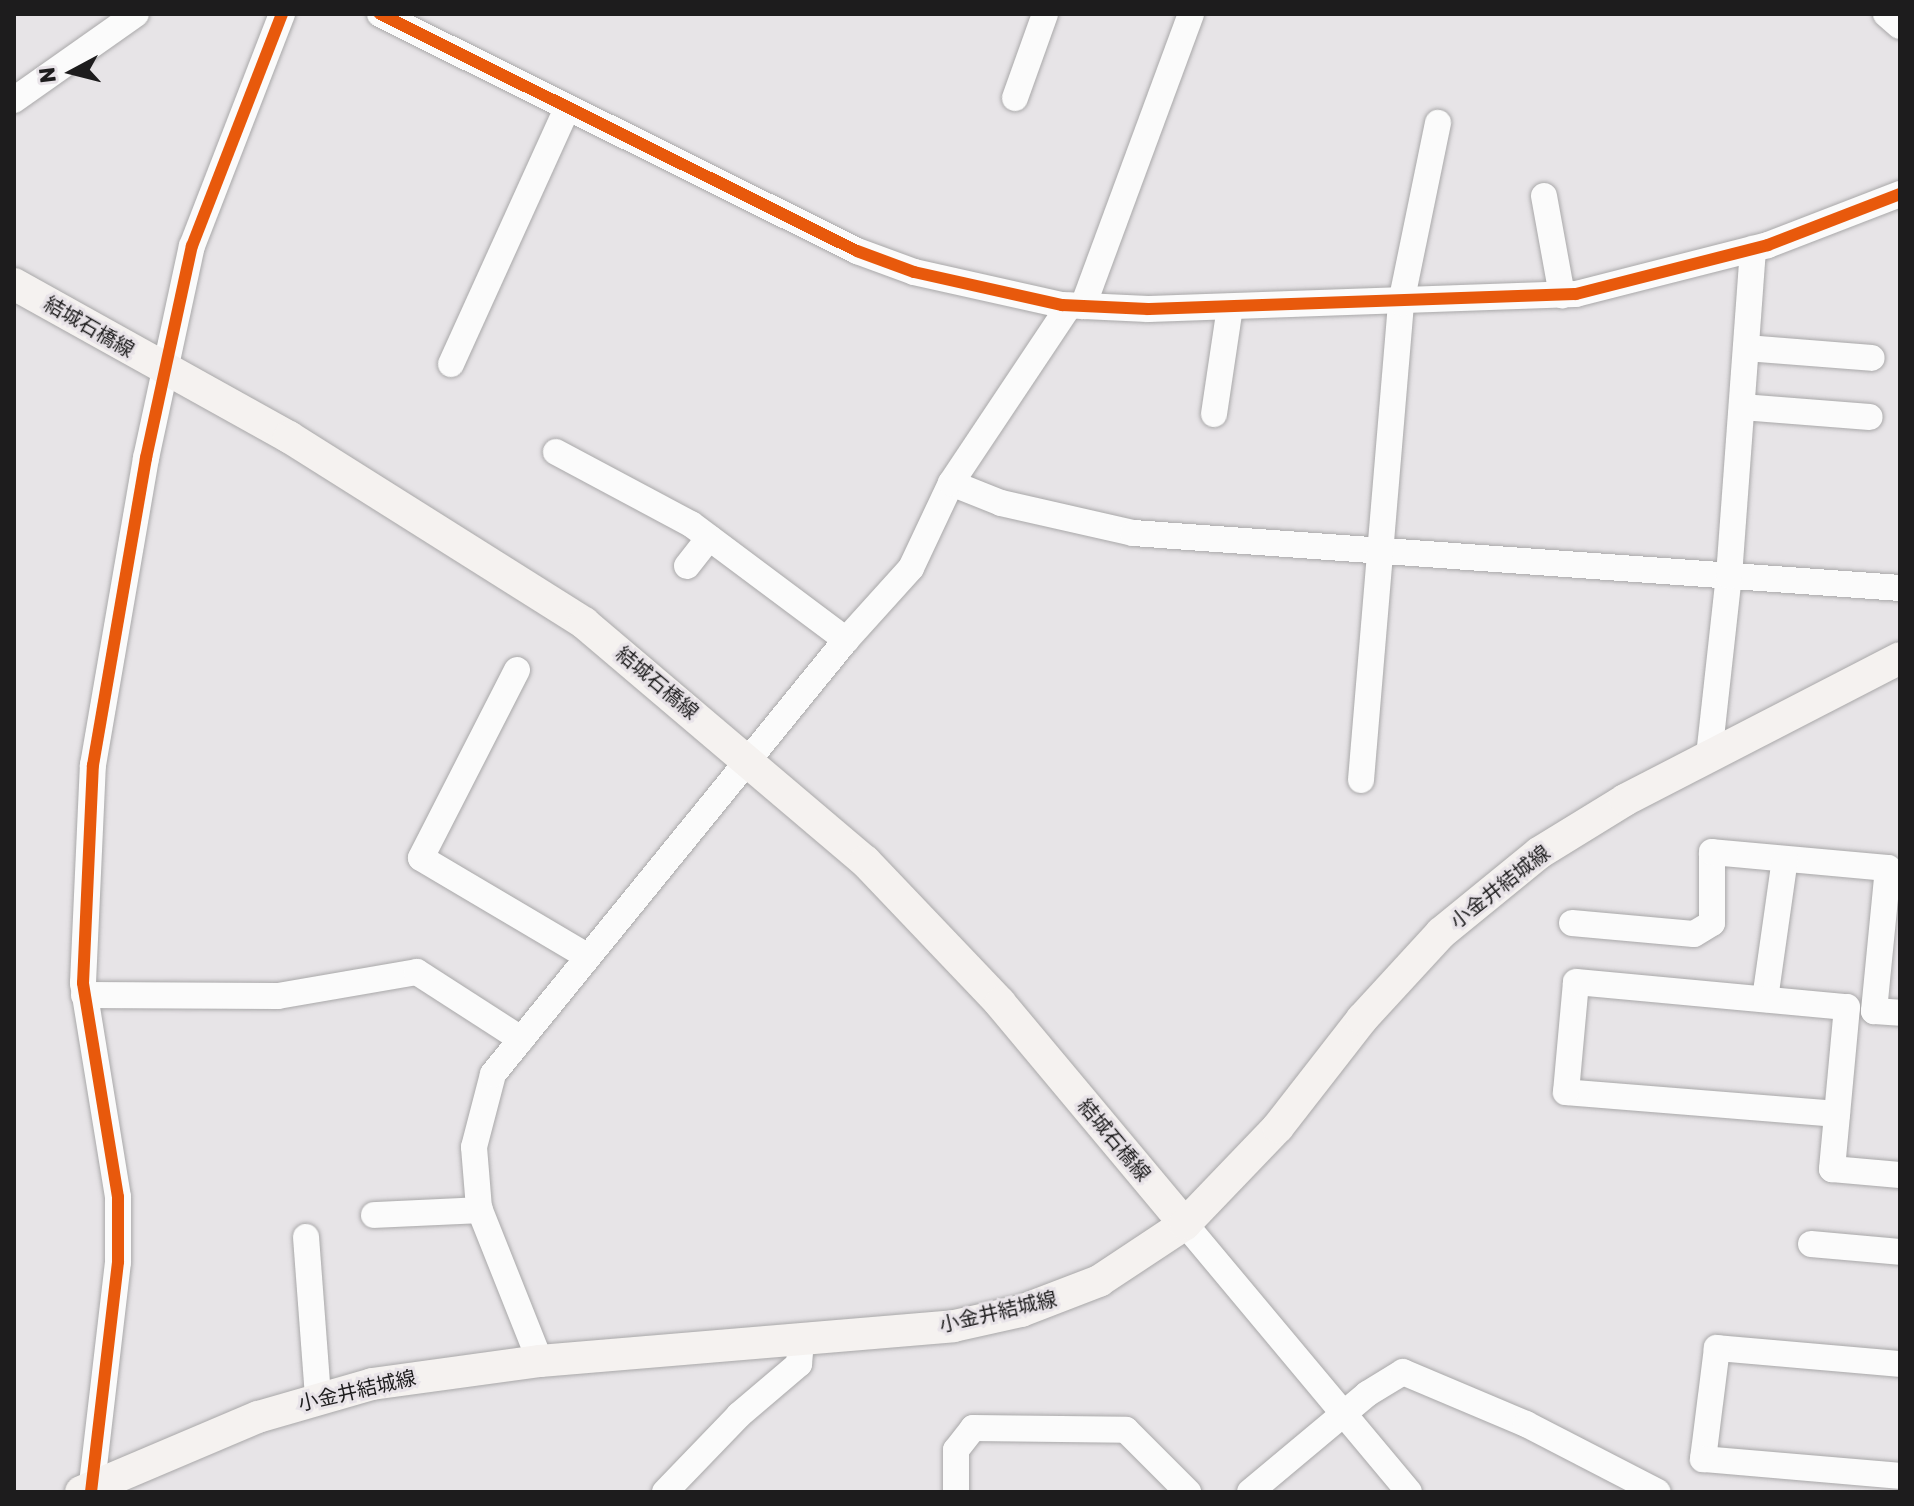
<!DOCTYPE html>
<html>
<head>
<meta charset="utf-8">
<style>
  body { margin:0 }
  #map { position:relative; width:1914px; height:1506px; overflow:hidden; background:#e7e4e7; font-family:Rubik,"Noto Sans JP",sans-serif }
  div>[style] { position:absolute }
  .roads { filter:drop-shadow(0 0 2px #a9a8a9) drop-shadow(0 0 2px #a9a8a9) }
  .minor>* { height:26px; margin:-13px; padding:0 13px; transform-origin:13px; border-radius:13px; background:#fbfbfb }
  .major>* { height:32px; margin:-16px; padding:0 16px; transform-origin:16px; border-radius:16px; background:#f5f2f0 }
  .cycleway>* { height:12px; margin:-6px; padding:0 6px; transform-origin:6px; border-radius:6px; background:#e8590c }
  span { translate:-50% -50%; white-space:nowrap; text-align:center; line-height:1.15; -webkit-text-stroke:6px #e8e3e8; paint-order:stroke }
  .street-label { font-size:20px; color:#1d1c1d }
  .frame { position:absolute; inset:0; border:16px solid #1d1c1d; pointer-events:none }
  .north { position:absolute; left:32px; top:32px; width:80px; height:80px; -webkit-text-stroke:6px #e8e3e8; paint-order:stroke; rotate:263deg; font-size:22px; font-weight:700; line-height:32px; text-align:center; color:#1d1c1d }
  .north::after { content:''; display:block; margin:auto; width:28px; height:36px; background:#1d1c1d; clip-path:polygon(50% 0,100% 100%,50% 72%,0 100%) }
</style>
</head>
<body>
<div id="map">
  <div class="roads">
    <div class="minor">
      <i style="left:380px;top:14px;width:533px;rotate:26.42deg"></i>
      <i style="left:857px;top:251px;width:61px;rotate:20.2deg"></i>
      <i style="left:914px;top:272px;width:152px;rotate:12.6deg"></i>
      <i style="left:1062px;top:305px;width:86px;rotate:2.7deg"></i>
      <i style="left:1148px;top:309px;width:428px;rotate:-2deg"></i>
      <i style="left:1576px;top:294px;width:198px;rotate:-14.3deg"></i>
      <i style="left:1768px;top:245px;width:142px;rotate:-21.1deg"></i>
      <i style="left:1886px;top:14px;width:18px;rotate:41deg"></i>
      <i style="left:1015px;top:98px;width:89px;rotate:-70.3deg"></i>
      <i style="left:14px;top:100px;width:149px;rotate:-35.2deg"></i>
      <i style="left:1544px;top:196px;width:101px;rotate:79.7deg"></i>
      <i style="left:1083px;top:306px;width:311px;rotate:-69.7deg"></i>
      <i style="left:1746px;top:348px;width:126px;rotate:4.5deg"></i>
      <i style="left:451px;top:364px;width:281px;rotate:-65.6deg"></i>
      <i style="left:1742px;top:407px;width:128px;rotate:4.5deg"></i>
      <i style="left:1214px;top:414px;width:108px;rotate:-81.5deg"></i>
      <i style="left:556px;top:452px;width:153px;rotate:28.1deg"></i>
      <i style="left:691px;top:524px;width:194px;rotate:36.8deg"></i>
      <i style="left:951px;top:483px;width:54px;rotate:21.8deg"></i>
      <i style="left:1001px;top:503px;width:135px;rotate:12.8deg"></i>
      <i style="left:1133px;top:533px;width:769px;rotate:4.1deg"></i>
      <i style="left:687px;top:566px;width:36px;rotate:-52deg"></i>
      <i style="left:517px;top:670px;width:211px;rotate:117.1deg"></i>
      <i style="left:421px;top:858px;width:193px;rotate:30.6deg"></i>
      <i style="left:1709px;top:756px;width:181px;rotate:-83.7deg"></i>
      <i style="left:1729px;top:576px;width:328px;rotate:-85.8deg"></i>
      <i style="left:1361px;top:780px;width:479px;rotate:-85.2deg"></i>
      <i style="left:1401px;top:303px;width:184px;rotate:-78.4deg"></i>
      <i style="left:1572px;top:923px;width:122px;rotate:5.2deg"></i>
      <i style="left:1694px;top:934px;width:21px;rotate:-31deg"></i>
      <i style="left:1712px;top:923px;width:71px;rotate:-90deg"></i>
      <i style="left:1712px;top:852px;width:177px;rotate:5.2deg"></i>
      <i style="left:1888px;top:868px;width:144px;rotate:95.6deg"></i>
      <i style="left:1874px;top:1011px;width:26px;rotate:4deg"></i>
      <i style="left:84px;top:995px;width:194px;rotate:0.3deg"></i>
      <i style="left:278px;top:996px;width:141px;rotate:-9.8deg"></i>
      <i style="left:417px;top:972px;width:124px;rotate:32.8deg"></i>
      <i style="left:1765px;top:999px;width:141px;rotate:-81.9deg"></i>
      <i style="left:1837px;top:1114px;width:272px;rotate:-175.4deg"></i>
      <i style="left:1566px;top:1092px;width:110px;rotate:-84.8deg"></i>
      <i style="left:1576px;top:982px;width:272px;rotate:5.3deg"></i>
      <i style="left:1847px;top:1007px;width:163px;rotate:95.3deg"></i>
      <i style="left:1832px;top:1169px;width:68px;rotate:5deg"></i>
      <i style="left:374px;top:1215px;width:106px;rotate:-2.7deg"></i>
      <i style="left:1185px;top:1224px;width:349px;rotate:50.1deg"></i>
      <i style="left:306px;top:1237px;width:161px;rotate:85.7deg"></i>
      <i style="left:1811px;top:1244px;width:89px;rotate:5.1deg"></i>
      <i style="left:540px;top:1361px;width:165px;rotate:-111.7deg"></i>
      <i style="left:479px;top:1208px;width:61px;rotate:-94.7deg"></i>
      <i style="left:474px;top:1147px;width:75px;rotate:-75.4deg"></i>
      <i style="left:493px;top:1074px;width:559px;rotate:-50.88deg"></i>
      <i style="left:846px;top:640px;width:97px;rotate:-47.9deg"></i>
      <i style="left:911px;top:568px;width:94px;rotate:-64.8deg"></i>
      <i style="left:951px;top:483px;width:213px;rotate:-56.3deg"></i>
      <i style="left:1900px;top:1364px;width:184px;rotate:-175deg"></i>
      <i style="left:1717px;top:1348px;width:112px;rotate:97.2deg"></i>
      <i style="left:1703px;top:1459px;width:198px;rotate:4.9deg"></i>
      <i style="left:91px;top:1492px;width:232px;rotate:-83.3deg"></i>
      <i style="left:118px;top:1262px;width:65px;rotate:-90deg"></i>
      <i style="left:118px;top:1197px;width:217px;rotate:-99.3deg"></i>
      <i style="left:83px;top:983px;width:218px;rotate:-87.4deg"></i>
      <i style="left:93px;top:765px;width:312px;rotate:-80.2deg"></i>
      <i style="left:146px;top:458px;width:217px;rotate:-77.8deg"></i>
      <i style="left:192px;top:246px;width:249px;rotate:-68.8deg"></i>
      <i style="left:665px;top:1492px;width:107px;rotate:-46.1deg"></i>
      <i style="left:739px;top:1415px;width:79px;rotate:-40.4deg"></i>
      <i style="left:799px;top:1364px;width:23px;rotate:-85deg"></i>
      <i style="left:956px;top:1492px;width:42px;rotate:-90deg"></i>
      <i style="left:956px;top:1450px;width:28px;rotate:-52deg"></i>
      <i style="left:973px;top:1428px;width:153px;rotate:0.7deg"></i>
      <i style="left:1126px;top:1430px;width:88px;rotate:45deg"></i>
      <i style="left:1250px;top:1492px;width:153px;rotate:-39.9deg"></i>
      <i style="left:1367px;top:1394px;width:42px;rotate:-31.4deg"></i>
      <i style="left:1403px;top:1372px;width:134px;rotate:22.9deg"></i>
      <i style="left:1526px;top:1424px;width:148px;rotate:27.3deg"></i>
    </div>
    <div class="major">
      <i style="left:14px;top:284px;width:315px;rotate:29.1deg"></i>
      <i style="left:289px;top:437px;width:349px;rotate:32.2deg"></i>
      <i style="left:584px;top:623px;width:368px;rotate:40.3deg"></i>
      <i style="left:865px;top:861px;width:196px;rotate:46.4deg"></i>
      <i style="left:1000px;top:1003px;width:288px;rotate:50.1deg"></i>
      <i style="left:81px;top:1492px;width:192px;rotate:-23deg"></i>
      <i style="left:258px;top:1417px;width:119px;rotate:-16.1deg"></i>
      <i style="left:372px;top:1384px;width:170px;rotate:-7.8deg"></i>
      <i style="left:540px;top:1361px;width:415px;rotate:-4.8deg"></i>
      <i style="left:954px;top:1326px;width:69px;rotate:-12.6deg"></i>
      <i style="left:1021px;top:1311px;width:84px;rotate:-21deg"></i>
      <i style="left:1099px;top:1281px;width:103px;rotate:-33.5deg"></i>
      <i style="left:1185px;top:1224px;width:134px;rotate:-46.2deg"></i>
      <i style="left:1278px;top:1127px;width:137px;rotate:-52.1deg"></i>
      <i style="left:1362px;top:1019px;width:117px;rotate:-47.4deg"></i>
      <i style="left:1441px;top:933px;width:127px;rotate:-39.2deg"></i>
      <i style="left:1539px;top:853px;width:101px;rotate:-31.6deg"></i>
      <i style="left:1625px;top:800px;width:309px;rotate:-27.3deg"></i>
    </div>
  </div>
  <div class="cycleway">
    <i style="left:380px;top:14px;width:533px;rotate:26.42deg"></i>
    <i style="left:857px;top:251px;width:61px;rotate:20.2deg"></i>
    <i style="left:914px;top:272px;width:152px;rotate:12.6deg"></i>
    <i style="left:1062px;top:305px;width:86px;rotate:2.7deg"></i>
    <i style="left:1148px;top:309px;width:428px;rotate:-2deg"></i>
    <i style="left:1576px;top:294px;width:198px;rotate:-14.3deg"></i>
    <i style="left:1768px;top:245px;width:142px;rotate:-21.1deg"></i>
    <i style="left:91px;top:1492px;width:232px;rotate:-83.3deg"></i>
    <i style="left:118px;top:1262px;width:65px;rotate:-90deg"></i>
    <i style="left:118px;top:1197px;width:217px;rotate:-99.3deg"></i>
    <i style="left:83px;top:983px;width:218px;rotate:-87.4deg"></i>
    <i style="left:93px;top:765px;width:312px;rotate:-80.2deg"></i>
    <i style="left:146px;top:458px;width:217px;rotate:-77.8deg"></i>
    <i style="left:192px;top:246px;width:249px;rotate:-68.8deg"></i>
  </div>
  <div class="street-label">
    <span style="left:89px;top:327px;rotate:30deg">結城石橋線</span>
    <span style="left:657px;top:683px;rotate:40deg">結城石橋線</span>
    <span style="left:1500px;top:887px;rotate:-38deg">小金井結城線</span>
    <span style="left:1114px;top:1140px;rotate:50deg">結城石橋線</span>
    <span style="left:998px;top:1312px;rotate:-13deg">小金井結城線</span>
    <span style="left:357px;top:1391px;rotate:-13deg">小金井結城線</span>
  </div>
  <div class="frame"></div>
  <div class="north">N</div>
</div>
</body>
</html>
